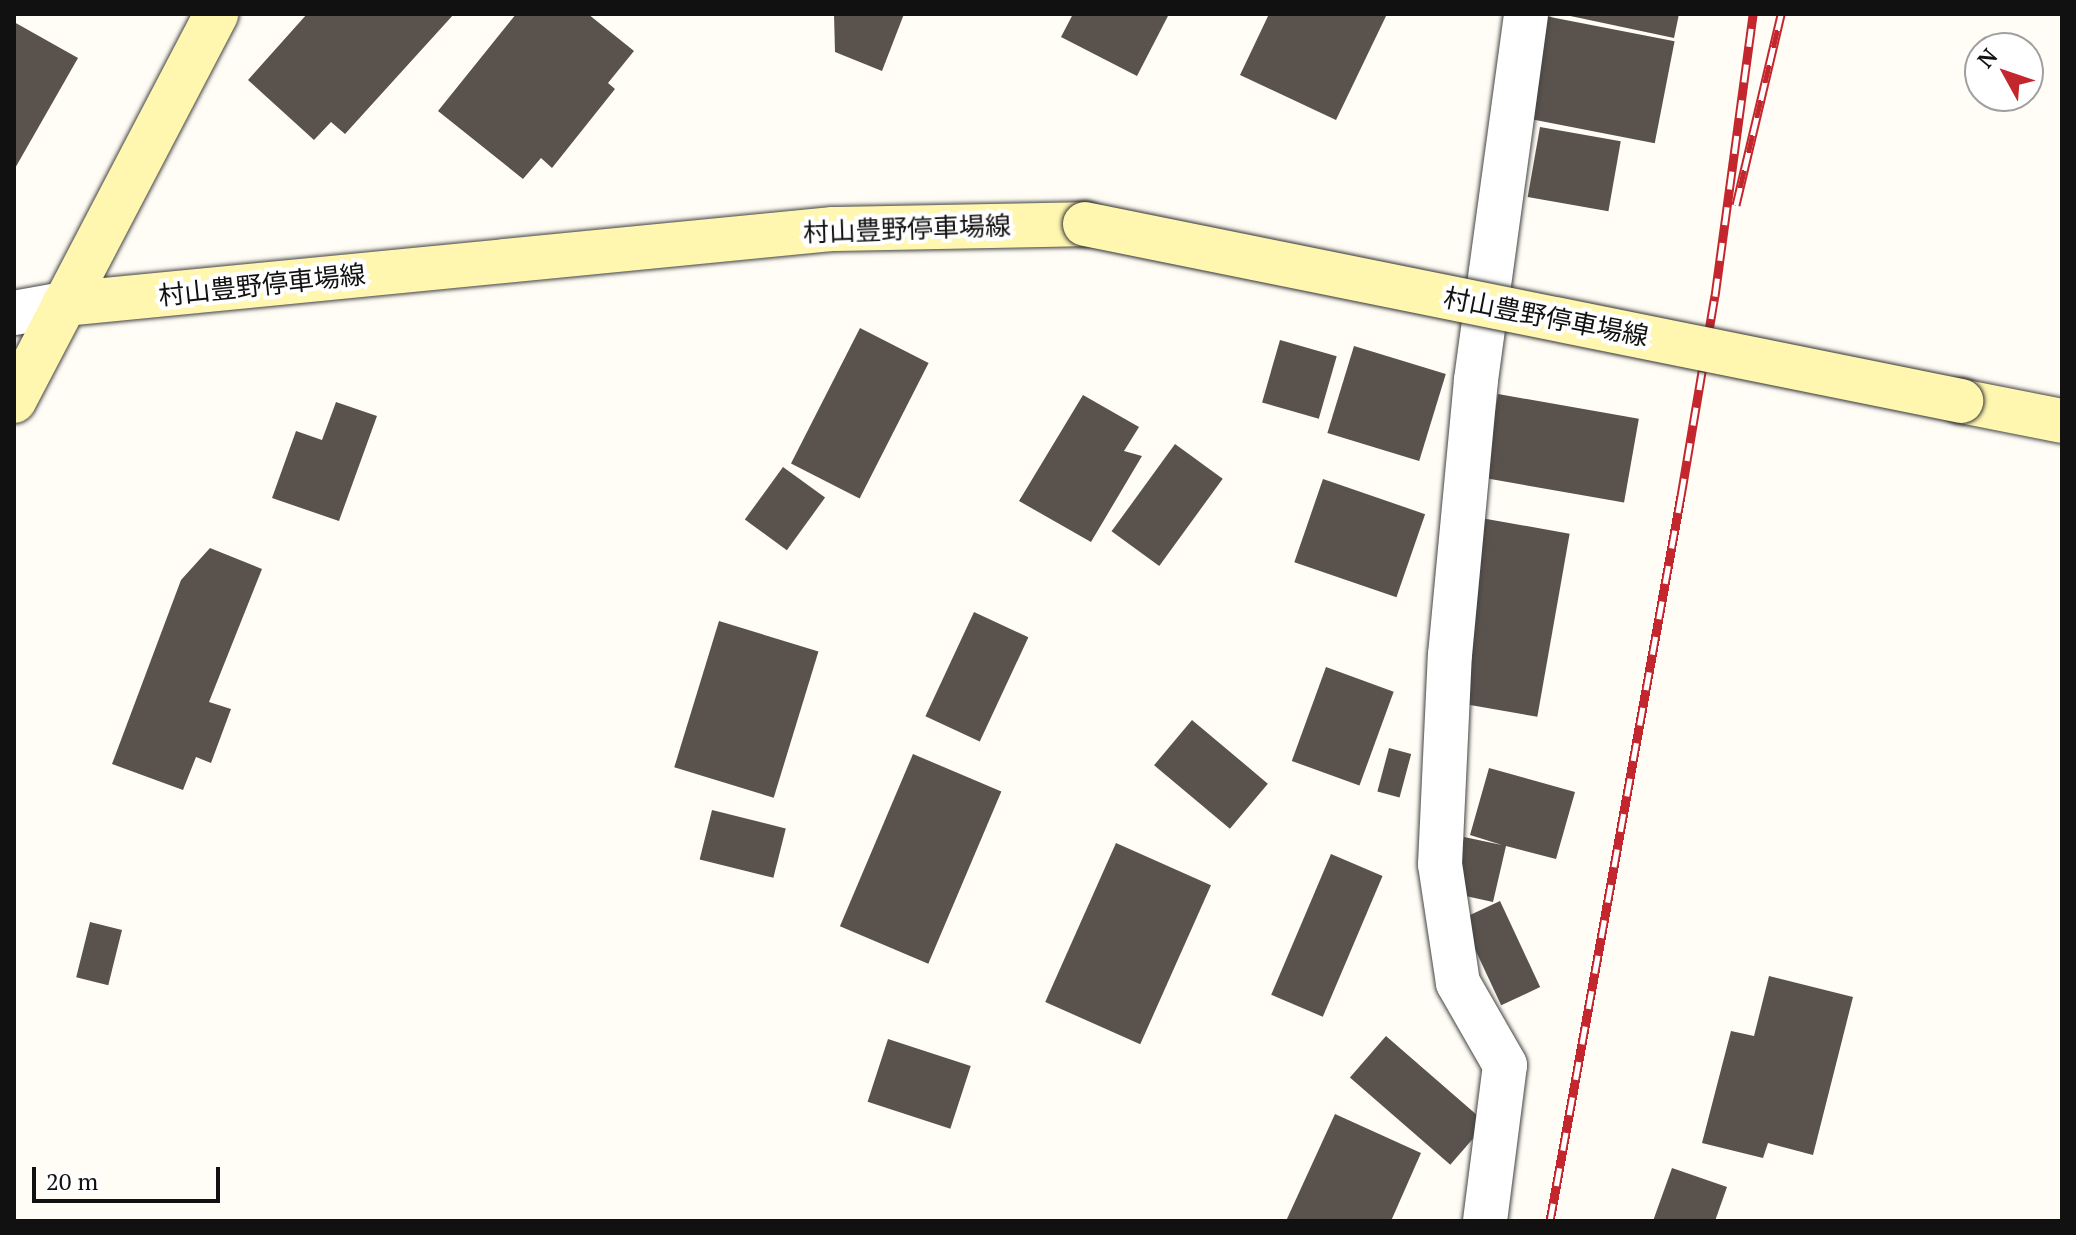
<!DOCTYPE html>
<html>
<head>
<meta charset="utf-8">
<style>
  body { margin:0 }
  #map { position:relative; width:2076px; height:1235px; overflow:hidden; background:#fffdf5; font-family:"PT Serif","Noto Sans JP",serif }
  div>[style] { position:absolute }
  .building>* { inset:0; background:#5a524d; transform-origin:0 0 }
  .roads { filter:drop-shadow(0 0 2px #444) drop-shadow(0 0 2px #444) }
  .minor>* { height:44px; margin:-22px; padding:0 22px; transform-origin:22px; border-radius:22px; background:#fff }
  .tertiary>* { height:44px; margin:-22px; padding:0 22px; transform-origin:22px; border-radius:22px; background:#fff }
  .secondary>* { height:44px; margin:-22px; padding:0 22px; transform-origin:22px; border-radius:22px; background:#fff6b0 }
  .rail>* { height:9px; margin-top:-4.5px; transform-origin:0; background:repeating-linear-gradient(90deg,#fff 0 18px,#c4262e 0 36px); box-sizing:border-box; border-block:2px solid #c4262e }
  .bridges { filter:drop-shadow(0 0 2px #333) drop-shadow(0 0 2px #333) }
  .secondary-bridge>* { height:44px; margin:-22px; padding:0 22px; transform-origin:22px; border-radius:22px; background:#fff6b0 }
  span { translate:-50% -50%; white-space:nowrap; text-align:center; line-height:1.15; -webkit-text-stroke:8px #fff; paint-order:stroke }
  .street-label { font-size:26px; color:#111 }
  .frame { position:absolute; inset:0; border:16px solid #111; pointer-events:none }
  .north { position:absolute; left:1964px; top:32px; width:80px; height:80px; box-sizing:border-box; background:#fff; border:2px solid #a0a0a0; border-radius:50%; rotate:310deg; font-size:22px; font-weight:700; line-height:32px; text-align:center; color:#111 }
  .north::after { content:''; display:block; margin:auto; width:28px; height:36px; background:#c4262e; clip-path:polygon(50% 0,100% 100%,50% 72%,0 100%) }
  .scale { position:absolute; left:32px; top:1167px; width:188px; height:36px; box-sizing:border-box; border:4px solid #111; border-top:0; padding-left:10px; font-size:24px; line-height:28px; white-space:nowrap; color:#111; -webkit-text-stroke:6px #fff; paint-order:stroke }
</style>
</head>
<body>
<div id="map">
  <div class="building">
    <i style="clip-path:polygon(307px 14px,454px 14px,345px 134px,331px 122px,314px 140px,248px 80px)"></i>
    <i style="clip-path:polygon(516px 14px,588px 14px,634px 51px,608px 83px,615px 89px,552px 168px,541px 158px,523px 179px,438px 111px)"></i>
    <i style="clip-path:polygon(834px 14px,904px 14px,882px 71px,835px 52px)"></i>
    <i style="clip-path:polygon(1073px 14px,1169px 14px,1137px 76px,1061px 37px)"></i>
    <i style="clip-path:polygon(1269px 14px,1387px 14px,1336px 120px,1240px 75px)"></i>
    <i style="clip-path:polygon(1561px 14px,1679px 14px,1674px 38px)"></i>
    <i style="left:1545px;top:16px;width:132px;height:104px;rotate:11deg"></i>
    <i style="clip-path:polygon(14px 22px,78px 58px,14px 170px)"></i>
    <i style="left:1540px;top:127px;width:82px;height:71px;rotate:10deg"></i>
    <i style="left:860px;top:328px;width:77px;height:152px;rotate:27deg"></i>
    <i style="left:1280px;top:340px;width:59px;height:65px;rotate:16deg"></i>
    <i style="left:1354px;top:346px;width:96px;height:91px;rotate:17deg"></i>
    <i style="left:1498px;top:394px;width:143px;height:85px;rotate:10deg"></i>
    <i style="clip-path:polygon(1083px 395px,1139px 427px,1124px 451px,1142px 456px,1091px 542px,1019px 501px)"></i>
    <i style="clip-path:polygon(336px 402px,377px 416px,339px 521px,272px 498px,296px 431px,322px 440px)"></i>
    <i style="left:1175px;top:444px;width:59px;height:108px;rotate:36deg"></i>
    <i style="left:783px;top:467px;width:52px;height:65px;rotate:36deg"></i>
    <i style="left:1323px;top:479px;width:108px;height:88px;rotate:19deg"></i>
    <i style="left:1481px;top:518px;width:90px;height:186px;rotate:10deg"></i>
    <i style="clip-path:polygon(210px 548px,262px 569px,209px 702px,231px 709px,211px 763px,196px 757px,183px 790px,112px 764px,181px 580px)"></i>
    <i style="left:974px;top:612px;width:60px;height:115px;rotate:25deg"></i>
    <i style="left:719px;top:621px;width:104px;height:153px;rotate:17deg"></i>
    <i style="left:1326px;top:667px;width:72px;height:100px;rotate:20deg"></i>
    <i style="left:1192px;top:720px;width:99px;height:59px;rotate:40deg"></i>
    <i style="left:1389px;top:748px;width:23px;height:45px;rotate:15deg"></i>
    <i style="left:913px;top:754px;width:96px;height:187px;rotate:23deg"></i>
    <i style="clip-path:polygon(1489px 768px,1575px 792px,1556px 859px,1506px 846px,1493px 902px,1452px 893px,1464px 837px,1502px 845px,1470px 835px)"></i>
    <i style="left:712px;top:810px;width:76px;height:51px;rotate:14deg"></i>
    <i style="left:1116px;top:843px;width:104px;height:174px;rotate:24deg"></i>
    <i style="left:1331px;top:854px;width:56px;height:153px;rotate:23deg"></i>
    <i style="left:1500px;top:901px;width:95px;height:43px;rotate:65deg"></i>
    <i style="left:90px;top:922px;width:33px;height:57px;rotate:14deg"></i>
    <i style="clip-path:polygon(1769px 976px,1853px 997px,1813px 1155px,1768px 1143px,1763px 1158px,1702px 1143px,1731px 1031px,1754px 1036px)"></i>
    <i style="left:1386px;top:1036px;width:133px;height:55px;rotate:41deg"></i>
    <i style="left:888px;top:1039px;width:87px;height:66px;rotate:18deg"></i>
    <i style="clip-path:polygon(1335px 1114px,1421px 1153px,1391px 1221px,1286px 1221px)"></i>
    <i style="clip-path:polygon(1672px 1168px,1727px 1187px,1715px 1221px,1653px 1221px)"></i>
  </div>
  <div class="roads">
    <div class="minor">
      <i style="left:1485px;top:1221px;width:157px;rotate:-82.7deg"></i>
      <i style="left:1505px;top:1065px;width:95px;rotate:-119.8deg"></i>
      <i style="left:1458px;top:983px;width:120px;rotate:-98.6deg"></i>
      <i style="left:1440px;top:864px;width:209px;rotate:-87.3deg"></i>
      <i style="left:1450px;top:655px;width:276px;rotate:-84.6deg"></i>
      <i style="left:1476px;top:380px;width:369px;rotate:-82.2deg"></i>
    </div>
    <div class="tertiary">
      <i style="left:14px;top:313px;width:51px;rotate:-10.2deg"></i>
    </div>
    <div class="secondary">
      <i style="left:64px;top:304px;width:773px;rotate:-5.57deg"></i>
      <i style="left:833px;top:229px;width:252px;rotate:-1.1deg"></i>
      <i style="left:14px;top:401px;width:437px;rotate:-62.4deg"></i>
      <i style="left:1961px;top:401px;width:103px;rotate:11.2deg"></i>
    </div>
  </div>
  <div class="rail">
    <i style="left:1736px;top:205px;width:196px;rotate:-76.7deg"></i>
    <i style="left:1550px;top:1221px;width:737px;rotate:-79.76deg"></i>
    <i style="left:1681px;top:496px;width:203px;rotate:-80.4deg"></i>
    <i style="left:1715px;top:296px;width:285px;rotate:-82.3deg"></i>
  </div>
  <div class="bridges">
    <div class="secondary-bridge">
      <i style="left:1085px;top:224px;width:894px;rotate:11.42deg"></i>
    </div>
  </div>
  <div class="street-label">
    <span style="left:907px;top:229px;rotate:-2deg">村山豊野停車場線</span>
    <span style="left:262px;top:285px;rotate:-6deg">村山豊野停車場線</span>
    <span style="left:1546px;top:317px;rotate:11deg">村山豊野停車場線</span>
  </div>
  <div class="frame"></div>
  <div class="north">N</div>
  <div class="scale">20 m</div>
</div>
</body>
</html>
